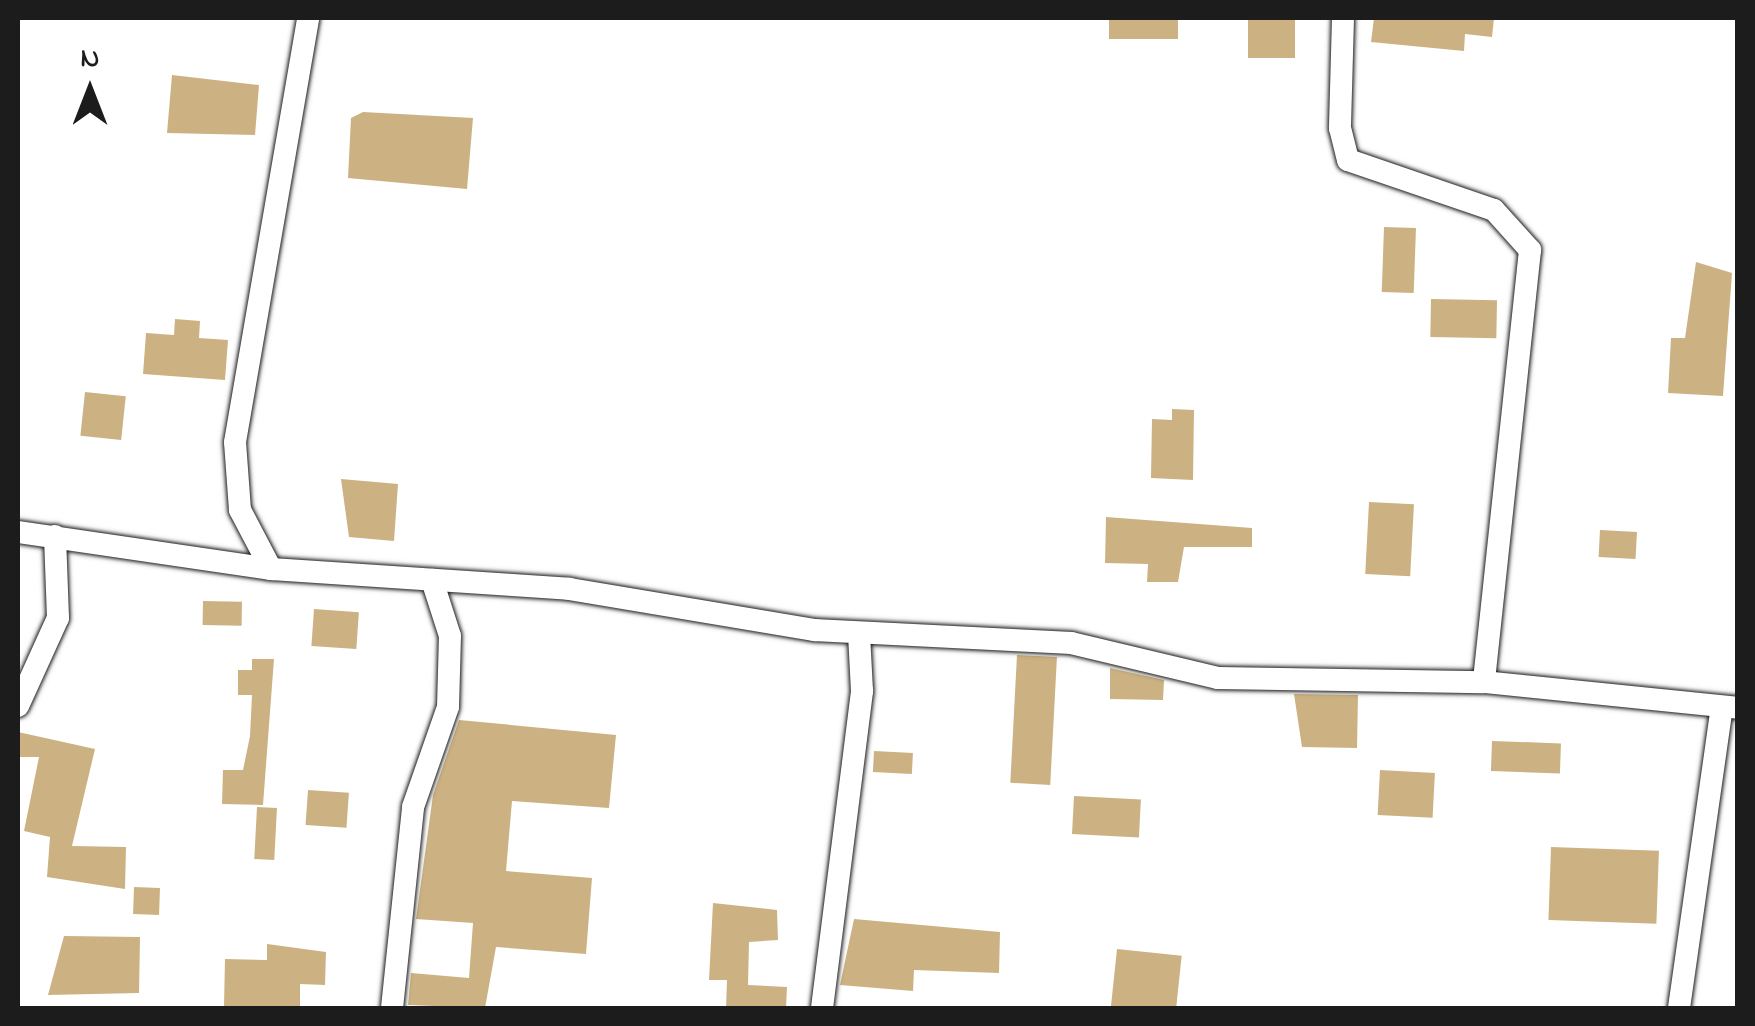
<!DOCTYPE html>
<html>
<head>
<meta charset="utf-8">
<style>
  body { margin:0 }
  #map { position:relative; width:1755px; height:1026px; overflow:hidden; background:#fff; font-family:"Indie Flower",sans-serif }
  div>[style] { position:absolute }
  .building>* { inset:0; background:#ccb282; transform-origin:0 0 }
  .roads { filter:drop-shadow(0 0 2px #1c1c1c) drop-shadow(0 0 2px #1c1c1c) }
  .minor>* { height:22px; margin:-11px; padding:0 11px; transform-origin:11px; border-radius:11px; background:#fff }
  span { translate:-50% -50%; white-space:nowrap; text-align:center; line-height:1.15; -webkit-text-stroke:8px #fff; paint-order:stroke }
  .frame { position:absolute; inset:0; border:20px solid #1c1c1c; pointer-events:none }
  .north { position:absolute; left:40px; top:40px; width:100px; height:100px; -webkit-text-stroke:8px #fff; paint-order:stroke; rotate:0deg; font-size:28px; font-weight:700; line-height:40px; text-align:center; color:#1c1c1c }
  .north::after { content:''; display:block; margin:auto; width:35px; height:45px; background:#1c1c1c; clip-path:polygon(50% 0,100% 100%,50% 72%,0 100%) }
</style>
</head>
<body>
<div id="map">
  <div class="building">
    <i style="left:1109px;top:18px;width:69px;height:21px"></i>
    <i style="left:1248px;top:18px;width:47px;height:40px"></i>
    <i style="clip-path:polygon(1374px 18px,1494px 18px,1492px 37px,1465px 34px,1464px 51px,1371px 42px)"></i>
    <i style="clip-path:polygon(172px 75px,259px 85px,255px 135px,167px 133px)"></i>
    <i style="clip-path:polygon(363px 112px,473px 118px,467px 189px,348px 178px,351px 118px)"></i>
    <i style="left:1384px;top:227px;width:32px;height:65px;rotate:2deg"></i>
    <i style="clip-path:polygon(1696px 262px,1732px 273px,1723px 396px,1668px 393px,1671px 338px,1685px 338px)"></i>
    <i style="left:1431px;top:299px;width:66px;height:38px;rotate:1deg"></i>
    <i style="clip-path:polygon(175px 319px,200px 321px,199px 338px,228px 340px,225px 380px,143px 374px,146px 333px,174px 335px)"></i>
    <i style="left:85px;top:392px;width:41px;height:44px;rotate:6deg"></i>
    <i style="clip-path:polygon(1172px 409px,1194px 410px,1193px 480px,1151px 478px,1152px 419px,1172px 420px)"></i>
    <i style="clip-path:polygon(341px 479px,398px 484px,394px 541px,349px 537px)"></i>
    <i style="left:1369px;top:502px;width:45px;height:72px;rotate:3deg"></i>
    <i style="clip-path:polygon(1106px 517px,1252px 528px,1252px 547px,1184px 547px,1178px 582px,1147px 582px,1148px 564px,1105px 563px)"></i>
    <i style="left:1600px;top:530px;width:37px;height:27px;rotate:3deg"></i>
    <i style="left:203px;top:601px;width:39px;height:24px;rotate:1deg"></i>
    <i style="left:314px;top:609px;width:45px;height:37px;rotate:4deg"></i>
    <i style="left:1017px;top:655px;width:40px;height:128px;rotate:3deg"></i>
    <i style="clip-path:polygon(252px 659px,274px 659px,263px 805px,222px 804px,223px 770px,243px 770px,250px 736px,252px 695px,238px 695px,238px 670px,252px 670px)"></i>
    <i style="clip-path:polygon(1110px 668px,1164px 680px,1163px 700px,1110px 699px)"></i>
    <i style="clip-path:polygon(1294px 694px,1358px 695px,1357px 748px,1302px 747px)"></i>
    <i style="clip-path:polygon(459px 720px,616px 735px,609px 808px,512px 801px,506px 871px,592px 878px,586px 954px,496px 947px,485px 1008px,408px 1005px,411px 973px,469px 978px,473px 923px,416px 919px,433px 795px)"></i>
    <i style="clip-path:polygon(18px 732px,95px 749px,72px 846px,126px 847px,125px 889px,47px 877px,50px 837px,24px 831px,39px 757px,18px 757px)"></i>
    <i style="left:1492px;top:741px;width:69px;height:30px;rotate:2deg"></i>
    <i style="left:874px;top:751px;width:39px;height:21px;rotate:3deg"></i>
    <i style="left:1380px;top:770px;width:55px;height:45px;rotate:3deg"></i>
    <i style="left:308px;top:790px;width:41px;height:35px;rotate:4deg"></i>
    <i style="left:1074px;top:796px;width:67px;height:38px;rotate:3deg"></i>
    <i style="left:257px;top:807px;width:20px;height:52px;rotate:3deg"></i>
    <i style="left:1551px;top:847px;width:108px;height:73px;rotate:2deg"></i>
    <i style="left:134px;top:887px;width:26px;height:27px;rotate:2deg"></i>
    <i style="clip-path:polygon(713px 903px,777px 910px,778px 940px,749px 942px,748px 985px,787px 987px,786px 1008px,726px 1008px,727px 980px,709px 980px)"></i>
    <i style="clip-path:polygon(854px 919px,1000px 932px,999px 973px,914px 970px,913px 991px,840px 985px)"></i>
    <i style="clip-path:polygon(64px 936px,140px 937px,139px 993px,48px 995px)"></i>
    <i style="clip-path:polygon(267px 944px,326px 952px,325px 985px,300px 984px,300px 1008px,224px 1006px,225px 959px,267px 960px)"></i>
    <i style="left:1117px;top:949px;width:65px;height:58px;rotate:6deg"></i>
  </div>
  <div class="roads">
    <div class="minor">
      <i style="left:1343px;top:18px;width:110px;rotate:91.6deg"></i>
      <i style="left:1340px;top:128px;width:33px;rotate:76deg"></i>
      <i style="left:1348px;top:160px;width:154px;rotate:18.9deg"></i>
      <i style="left:1494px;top:210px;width:54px;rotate:48deg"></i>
      <i style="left:1530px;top:250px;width:434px;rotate:96.1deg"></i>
      <i style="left:18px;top:532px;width:256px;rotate:8.3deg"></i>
      <i style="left:271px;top:569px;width:299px;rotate:3.8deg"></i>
      <i style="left:569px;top:589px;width:249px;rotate:9.5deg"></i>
      <i style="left:815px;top:630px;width:256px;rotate:2.9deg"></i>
      <i style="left:1071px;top:643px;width:151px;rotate:13.4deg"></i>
      <i style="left:1218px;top:678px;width:266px;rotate:0.9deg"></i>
      <i style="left:1484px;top:682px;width:255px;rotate:5.8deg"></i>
      <i style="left:271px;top:569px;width:67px;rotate:-117.7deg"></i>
      <i style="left:240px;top:510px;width:68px;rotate:-94.2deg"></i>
      <i style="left:235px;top:442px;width:430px;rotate:-80.2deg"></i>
      <i style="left:18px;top:706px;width:97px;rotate:-65.6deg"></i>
      <i style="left:58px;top:618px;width:82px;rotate:-92.1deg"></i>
      <i style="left:392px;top:1008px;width:202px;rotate:-84deg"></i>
      <i style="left:413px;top:807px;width:106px;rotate:-70.7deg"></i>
      <i style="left:448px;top:707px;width:71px;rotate:-88.4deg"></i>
      <i style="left:450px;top:636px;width:59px;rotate:-107.8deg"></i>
      <i style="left:822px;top:1008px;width:320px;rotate:-82.8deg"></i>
      <i style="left:862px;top:691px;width:57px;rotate:-93deg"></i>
      <i style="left:1679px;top:1008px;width:304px;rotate:-81.9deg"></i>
    </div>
  </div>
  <div class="frame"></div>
  <div class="north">N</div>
</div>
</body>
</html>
